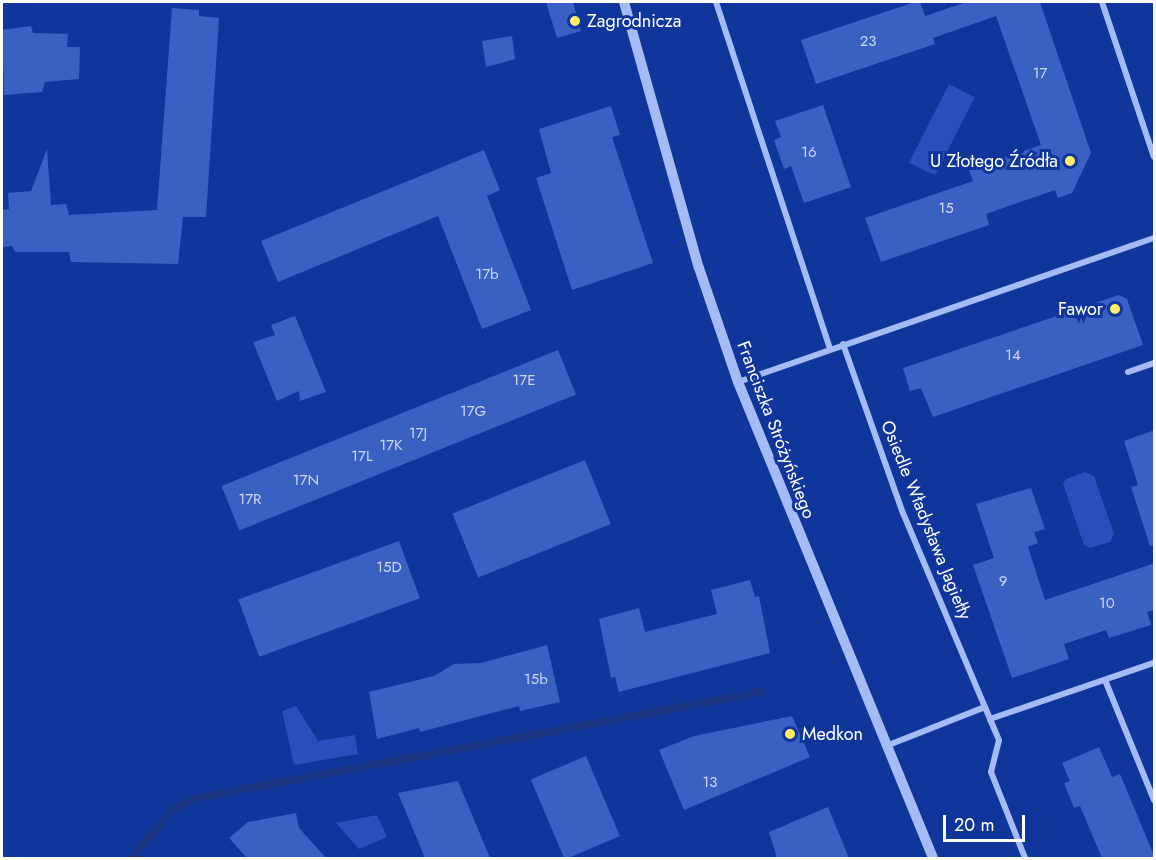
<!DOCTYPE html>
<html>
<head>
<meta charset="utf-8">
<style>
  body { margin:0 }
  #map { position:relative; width:1156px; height:860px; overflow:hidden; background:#11369b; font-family:Jost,sans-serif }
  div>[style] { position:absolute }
  .green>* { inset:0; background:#2750bb; transform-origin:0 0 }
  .stream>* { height:8px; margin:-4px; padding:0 4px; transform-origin:4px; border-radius:4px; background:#1b3684 }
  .building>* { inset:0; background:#3a60c2; transform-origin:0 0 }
  .minor>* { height:6px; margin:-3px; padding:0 3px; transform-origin:3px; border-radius:3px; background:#a4bbf4 }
  .tertiary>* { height:10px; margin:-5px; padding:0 5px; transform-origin:5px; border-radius:5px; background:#a4bbf4 }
  .dots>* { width:16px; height:16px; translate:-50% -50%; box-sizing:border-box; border:3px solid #11369b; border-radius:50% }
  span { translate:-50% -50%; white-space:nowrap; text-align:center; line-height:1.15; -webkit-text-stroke:6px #11369b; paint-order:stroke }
  .number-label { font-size:15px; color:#ced7f0 }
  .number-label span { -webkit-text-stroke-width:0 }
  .poi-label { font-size:18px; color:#fff }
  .left { translate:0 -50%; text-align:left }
  .right { translate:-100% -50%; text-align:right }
  .street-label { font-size:18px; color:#fff }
  .frame { position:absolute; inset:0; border:3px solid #fff; pointer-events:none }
  .scale { position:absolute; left:943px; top:815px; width:82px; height:27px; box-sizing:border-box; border:3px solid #fff; border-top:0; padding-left:8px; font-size:18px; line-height:21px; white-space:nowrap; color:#fff; -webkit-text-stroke:4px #11369b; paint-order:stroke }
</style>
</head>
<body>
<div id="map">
  <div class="green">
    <i style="left:949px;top:84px;width:29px;height:88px;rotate:27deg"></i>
    <i style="clip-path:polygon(1085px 472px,1094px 476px,1114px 534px,1110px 542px,1090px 548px,1084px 545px,1063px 484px,1066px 479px)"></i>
    <i style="clip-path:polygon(296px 706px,318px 741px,355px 735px,358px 754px,294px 765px,282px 711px)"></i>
    <i style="clip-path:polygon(377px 815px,387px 837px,359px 849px,336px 823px)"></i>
  </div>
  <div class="stream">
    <i style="left:132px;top:858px;width:62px;rotate:-50.2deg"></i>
    <i style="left:172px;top:810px;width:28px;rotate:-26deg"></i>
    <i style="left:197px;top:798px;width:574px;rotate:-10.64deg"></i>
  </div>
  <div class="building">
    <i style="clip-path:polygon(546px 2px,573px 2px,581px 31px,557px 38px)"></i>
    <i style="clip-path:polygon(915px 2px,920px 2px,925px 16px,967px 2px,1040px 2px,1091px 153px,1072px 193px,1058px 198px,1055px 190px,986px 214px,989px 225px,881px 262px,865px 218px,973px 181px,969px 170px,1041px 145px,996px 16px,933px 38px,935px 44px,816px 84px,801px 40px)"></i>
    <i style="clip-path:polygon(172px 8px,199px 10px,199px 16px,219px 18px,206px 217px,183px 217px,178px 264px,71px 262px,69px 252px,15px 252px,12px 246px,2px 247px,2px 210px,9px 209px,8px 193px,31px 191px,47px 149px,51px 205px,66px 204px,69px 215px,157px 210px)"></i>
    <i style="clip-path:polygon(31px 26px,33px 33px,68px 34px,67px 47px,80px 47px,79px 79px,45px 82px,42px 92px,4px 95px,2px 30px)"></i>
    <i style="clip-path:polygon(512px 36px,515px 59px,486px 67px,482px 41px)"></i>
    <i style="clip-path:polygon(823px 105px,851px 187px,804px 203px,791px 166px,784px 169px,774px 140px,781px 137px,775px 121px)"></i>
    <i style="clip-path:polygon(611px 106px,620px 135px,612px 137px,653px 263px,572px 290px,536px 178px,551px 173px,539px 129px)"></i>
    <i style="clip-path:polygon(484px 150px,500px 190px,487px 196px,531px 310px,482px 329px,438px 216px,278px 282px,261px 241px)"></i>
    <i style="clip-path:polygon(1119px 295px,1127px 299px,1143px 345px,933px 417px,921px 388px,910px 391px,903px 368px)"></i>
    <i style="clip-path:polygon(295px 316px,326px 392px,300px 401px,299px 391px,277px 401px,253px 342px,275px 335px,271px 325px)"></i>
    <i style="left:558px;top:350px;width:48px;height:363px;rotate:68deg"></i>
    <i style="clip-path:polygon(1155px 430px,1155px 546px,1150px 546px,1131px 487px,1138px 485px,1124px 441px)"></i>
    <i style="left:585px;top:460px;width:69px;height:143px;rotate:68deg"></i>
    <i style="clip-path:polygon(1031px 488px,1045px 529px,1034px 532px,1038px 543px,1028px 547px,1045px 600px,1155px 563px,1155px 610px,1147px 612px,1151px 625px,1109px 638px,1106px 630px,1064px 644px,1069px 659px,1012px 678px,973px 565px,994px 558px,976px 504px)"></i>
    <i style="left:399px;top:541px;width:61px;height:171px;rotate:70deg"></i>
    <i style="clip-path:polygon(750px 580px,755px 597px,759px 596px,770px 653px,619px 692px,615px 677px,611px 678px,599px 619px,639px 608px,645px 632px,717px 614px,711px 590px)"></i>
    <i style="clip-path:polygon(547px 645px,560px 702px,520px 711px,519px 706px,420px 732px,419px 728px,377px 739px,369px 692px,434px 676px,454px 664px,481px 663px)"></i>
    <i style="clip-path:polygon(792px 716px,810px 757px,684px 810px,659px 750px,694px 736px)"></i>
    <i style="clip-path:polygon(1099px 747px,1112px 777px,1120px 774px,1155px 858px,1102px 858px,1080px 806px,1074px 808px,1064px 783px,1070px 781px,1062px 763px)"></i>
    <i style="left:586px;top:756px;width:87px;height:60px;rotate:67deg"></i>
    <i style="clip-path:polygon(458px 781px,490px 858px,425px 858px,398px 793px)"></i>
    <i style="clip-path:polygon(828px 807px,849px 858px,777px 858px,769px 832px)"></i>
    <i style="clip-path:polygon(296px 813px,299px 828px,326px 858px,247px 858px,229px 838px,248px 822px)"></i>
  </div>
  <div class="minor">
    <i style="left:716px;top:2px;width:364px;rotate:71.8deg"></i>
    <i style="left:1102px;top:2px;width:163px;rotate:71.5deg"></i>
    <i style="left:843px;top:344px;width:179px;rotate:70.5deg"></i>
    <i style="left:903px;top:513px;width:211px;rotate:67.1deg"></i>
    <i style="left:1128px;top:372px;width:28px;rotate:-19deg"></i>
    <i style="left:738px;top:382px;width:440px;rotate:-19.1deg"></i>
    <i style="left:1105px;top:680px;width:130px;rotate:67.8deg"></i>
    <i style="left:990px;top:719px;width:23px;rotate:67deg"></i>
    <i style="left:999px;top:740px;width:33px;rotate:104deg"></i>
    <i style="left:991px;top:772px;width:92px;rotate:68.4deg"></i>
    <i style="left:886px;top:746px;width:106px;rotate:-21.5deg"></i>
    <i style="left:985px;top:707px;width:13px;rotate:67deg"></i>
    <i style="left:990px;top:719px;width:173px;rotate:-18.9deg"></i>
  </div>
  <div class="tertiary">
    <i style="left:624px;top:2px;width:276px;rotate:74.3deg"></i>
    <i style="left:699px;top:268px;width:120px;rotate:71.1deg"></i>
    <i style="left:738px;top:382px;width:514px;rotate:67.72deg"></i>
  </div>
  <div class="dots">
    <i style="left:575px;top:21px;background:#ffed68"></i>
    <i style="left:1070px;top:161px;background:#ffed68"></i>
    <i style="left:1115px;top:309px;background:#ffed68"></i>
    <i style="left:790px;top:734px;background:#ffed68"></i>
  </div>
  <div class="number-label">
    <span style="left:868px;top:42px">23</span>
    <span style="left:1040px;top:74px">17</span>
    <span style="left:809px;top:153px">16</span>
    <span style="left:946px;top:209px">15</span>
    <span style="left:487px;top:275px">17b</span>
    <span style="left:1013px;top:356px">14</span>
    <span style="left:524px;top:381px">17E</span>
    <span style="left:473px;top:412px">17G</span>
    <span style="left:418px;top:434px">17J</span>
    <span style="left:391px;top:446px">17K</span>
    <span style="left:362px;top:457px">17L</span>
    <span style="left:306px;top:481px">17N</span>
    <span style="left:250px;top:500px">17R</span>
    <span style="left:389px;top:568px">15D</span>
    <span style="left:1003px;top:582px">9</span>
    <span style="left:1107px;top:604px">10</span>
    <span style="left:536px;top:680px">15b</span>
    <span style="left:710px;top:783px">13</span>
  </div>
  <div class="poi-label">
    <span class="left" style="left:587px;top:21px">Zagrodnicza</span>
    <span class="right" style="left:1058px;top:161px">U Złotego Źródła</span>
    <span class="right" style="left:1103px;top:309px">Fawor</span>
    <span class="left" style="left:802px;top:734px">Medkon</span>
  </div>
  <div class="street-label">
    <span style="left:776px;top:430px;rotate:69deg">Franciszka Stróżyńskiego</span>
    <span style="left:926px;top:520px;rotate:68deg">Osiedle Władysława Jagiełły</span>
  </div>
  <div class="frame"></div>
  <div class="scale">20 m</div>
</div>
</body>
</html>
